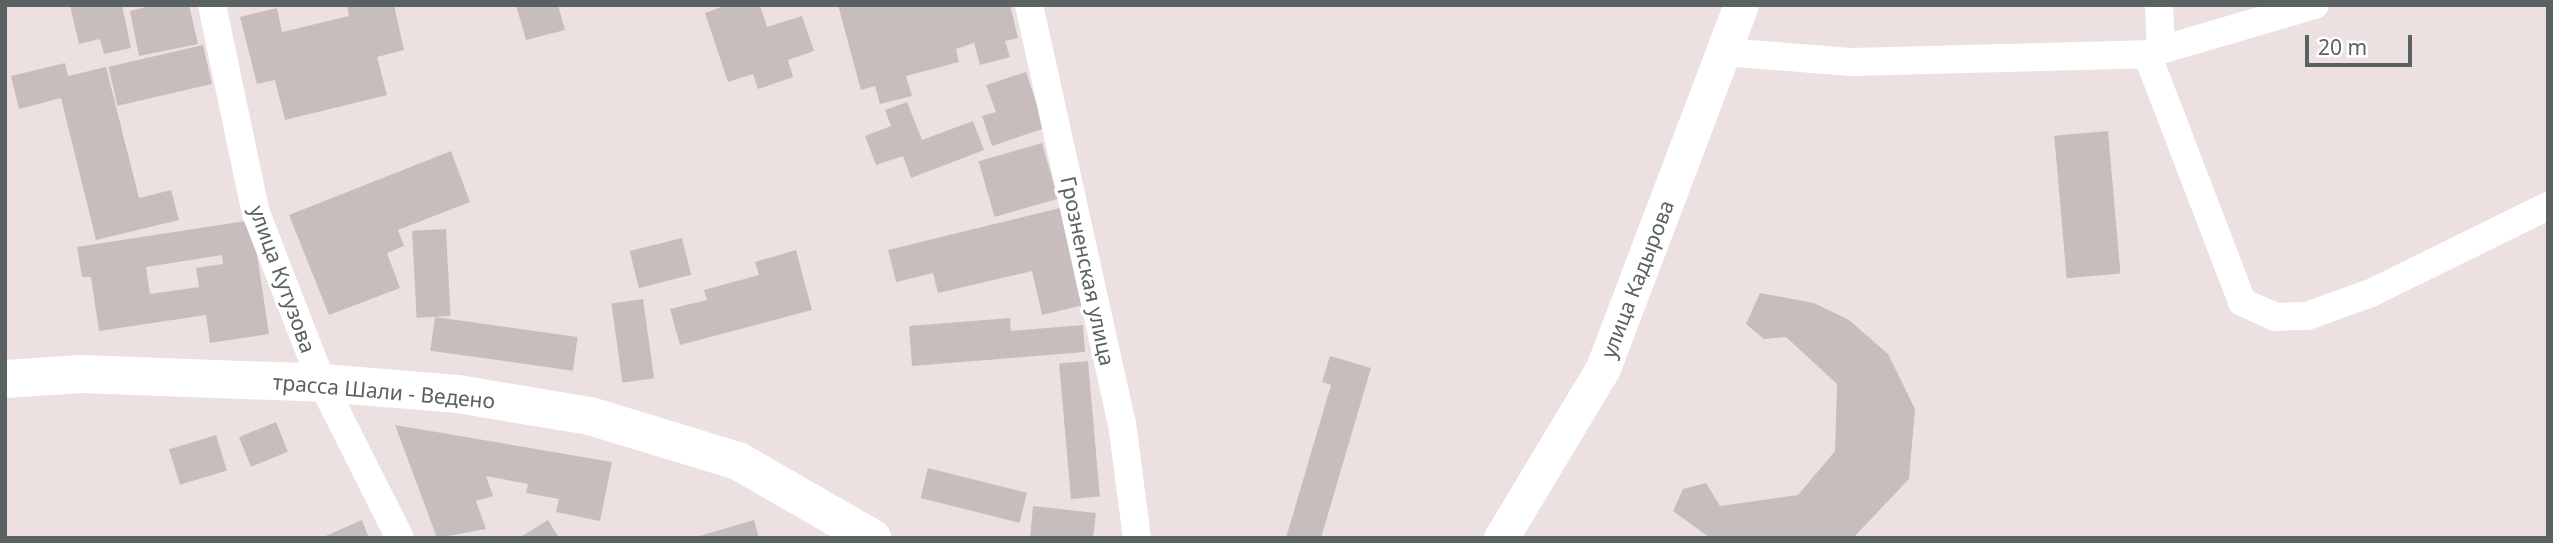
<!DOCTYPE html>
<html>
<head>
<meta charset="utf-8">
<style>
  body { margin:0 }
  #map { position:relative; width:2553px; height:543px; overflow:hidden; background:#ede0e0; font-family:"Noto Sans",sans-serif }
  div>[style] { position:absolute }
  .building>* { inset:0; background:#c8bdbd; transform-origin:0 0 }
  .minor>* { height:28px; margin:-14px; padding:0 14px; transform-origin:14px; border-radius:14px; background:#fff }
  .tertiary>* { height:35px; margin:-17.5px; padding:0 17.5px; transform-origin:17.5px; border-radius:17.5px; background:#fff }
  .secondary>* { height:38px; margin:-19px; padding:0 19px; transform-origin:19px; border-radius:19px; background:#fff }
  span { translate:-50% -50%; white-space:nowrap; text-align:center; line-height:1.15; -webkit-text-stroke:6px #fff; paint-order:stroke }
  .street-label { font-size:21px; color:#596261 }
  .frame { position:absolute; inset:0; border:7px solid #596261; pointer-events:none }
  .scale { position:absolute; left:2305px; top:35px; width:107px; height:32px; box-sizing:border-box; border:4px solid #596261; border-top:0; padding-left:9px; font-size:21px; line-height:24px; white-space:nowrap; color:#596261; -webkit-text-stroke:5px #fff; paint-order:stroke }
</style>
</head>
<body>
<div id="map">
  <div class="building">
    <i style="clip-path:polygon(70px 5px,122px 5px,131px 48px,104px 54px,100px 39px,79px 44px)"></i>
    <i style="clip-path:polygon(155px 5px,189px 5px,198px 44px,139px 56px,130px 11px)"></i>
    <i style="clip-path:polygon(347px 5px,394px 5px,404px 50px,377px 57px,387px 95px,285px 120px,275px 80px,257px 84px,240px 17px,277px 8px,282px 32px,349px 16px)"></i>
    <i style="clip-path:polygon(516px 5px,558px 5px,565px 30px,526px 40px)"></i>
    <i style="clip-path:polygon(727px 5px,760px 5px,767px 27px,802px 16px,814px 51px,788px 60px,793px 77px,758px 89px,753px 74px,728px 82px,705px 13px)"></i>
    <i style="clip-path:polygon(838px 5px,1010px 5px,1018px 38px,1005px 41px,1010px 57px,980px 65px,974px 43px,956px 49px,959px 62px,906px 76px,912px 96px,880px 104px,875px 86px,861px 90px)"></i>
    <i style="left:203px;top:45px;width:40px;height:97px;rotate:77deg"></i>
    <i style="clip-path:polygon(65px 63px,68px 76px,106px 67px,139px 198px,171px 190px,179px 220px,96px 240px,61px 98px,19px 109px,11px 76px)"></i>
    <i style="clip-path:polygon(1026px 72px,1045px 128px,992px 146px,982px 116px,996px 112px,986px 85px)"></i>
    <i style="clip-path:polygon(907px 102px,922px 140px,973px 121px,984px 150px,911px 178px,903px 156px,876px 165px,865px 136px,891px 126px,885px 110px)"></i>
    <i style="left:2108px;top:131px;width:143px;height:54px;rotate:85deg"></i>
    <i style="left:1042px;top:143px;width:58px;height:66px;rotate:74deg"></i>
    <i style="clip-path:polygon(451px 151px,470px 202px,398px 230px,404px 246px,387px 253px,400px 288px,329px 315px,289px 215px)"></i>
    <i style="clip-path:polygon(1060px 208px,1083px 305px,1042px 315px,1032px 271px,938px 293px,933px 273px,896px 282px,888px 250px)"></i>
    <i style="clip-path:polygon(evenodd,252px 220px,269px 334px,210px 343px,206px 315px,99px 331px,91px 277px,82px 277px,77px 247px,252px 220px,222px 255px,223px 264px,196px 268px,199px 287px,150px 294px,146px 267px,222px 255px)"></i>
    <i style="left:446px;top:229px;width:87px;height:34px;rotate:87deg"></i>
    <i style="left:682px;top:238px;width:38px;height:54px;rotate:76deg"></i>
    <i style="clip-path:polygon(796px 250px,812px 310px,680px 345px,670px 309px,707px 300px,704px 290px,759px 275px,755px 262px)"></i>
    <i style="clip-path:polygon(1760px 293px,1814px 303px,1849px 320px,1888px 354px,1915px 409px,1909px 479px,1853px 538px,1710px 538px,1673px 511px,1683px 489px,1706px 483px,1720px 506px,1798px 495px,1835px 451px,1837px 384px,1786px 337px,1764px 339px,1746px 324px)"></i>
    <i style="left:643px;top:299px;width:80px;height:32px;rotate:82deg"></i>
    <i style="left:435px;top:317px;width:144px;height:34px;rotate:8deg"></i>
    <i style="clip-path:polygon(1010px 318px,1011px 331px,1083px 325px,1085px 352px,912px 366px,909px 326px)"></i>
    <i style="clip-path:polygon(1330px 356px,1371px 368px,1321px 538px,1286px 538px,1331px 385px,1322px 382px)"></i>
    <i style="left:1088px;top:361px;width:136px;height:29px;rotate:85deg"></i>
    <i style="left:276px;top:422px;width:32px;height:40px;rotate:68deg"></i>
    <i style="clip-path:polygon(395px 425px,612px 462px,600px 521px,556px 512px,559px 499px,526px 493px,528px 484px,486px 476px,493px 496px,476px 501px,486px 529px,437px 538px)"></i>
    <i style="left:216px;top:435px;width:37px;height:49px;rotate:73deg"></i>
    <i style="left:928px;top:468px;width:102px;height:31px;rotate:14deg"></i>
    <i style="clip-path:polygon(1033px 506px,1096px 513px,1093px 538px,1030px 538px)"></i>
    <i style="clip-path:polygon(362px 520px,369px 538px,321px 538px)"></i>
    <i style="clip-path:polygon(548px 520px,559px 538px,519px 538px)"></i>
    <i style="clip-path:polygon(754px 520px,759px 538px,696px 538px,696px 537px)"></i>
  </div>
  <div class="minor">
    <i style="left:212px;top:5px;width:213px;rotate:78.1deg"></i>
    <i style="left:256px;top:213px;width:182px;rotate:68.8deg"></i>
    <i style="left:322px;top:383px;width:174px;rotate:63.3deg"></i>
    <i style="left:1029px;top:5px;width:428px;rotate:77.5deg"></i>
    <i style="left:1122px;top:423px;width:116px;rotate:82.6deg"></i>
    <i style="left:2159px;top:5px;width:45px;rotate:87.5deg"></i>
    <i style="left:1724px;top:52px;width:127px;rotate:4.5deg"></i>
    <i style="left:1851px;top:62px;width:296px;rotate:-1.5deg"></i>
    <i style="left:2147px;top:54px;width:175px;rotate:-16.3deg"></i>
    <i style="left:2147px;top:54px;width:266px;rotate:69deg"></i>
    <i style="left:2242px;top:302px;width:36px;rotate:24deg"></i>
    <i style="left:2275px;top:317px;width:32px;rotate:-2deg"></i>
    <i style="left:2307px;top:316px;width:68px;rotate:-19.8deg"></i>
    <i style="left:2371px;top:293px;width:197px;rotate:-26.2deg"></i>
  </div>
  <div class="tertiary">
    <i style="left:1501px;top:538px;width:198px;rotate:-59deg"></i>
    <i style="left:1603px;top:368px;width:388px;rotate:-69.2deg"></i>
  </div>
  <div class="secondary">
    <i style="left:5px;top:379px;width:76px;rotate:-3.8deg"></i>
    <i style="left:81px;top:374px;width:241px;rotate:2.1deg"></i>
    <i style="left:322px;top:383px;width:136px;rotate:4.6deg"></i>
    <i style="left:458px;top:394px;width:134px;rotate:9.5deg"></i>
    <i style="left:590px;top:416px;width:155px;rotate:16.9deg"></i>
    <i style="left:738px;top:461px;width:155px;rotate:29.9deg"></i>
  </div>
  <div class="street-label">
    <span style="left:1088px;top:271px;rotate:78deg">Грозненская улица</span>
    <span style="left:283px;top:279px;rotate:70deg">улица Кутузова</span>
    <span style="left:1637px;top:279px;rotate:-69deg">улица Кадырова</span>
    <span style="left:384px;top:391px;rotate:5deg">трасса Шали - Ведено</span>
  </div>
  <div class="frame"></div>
  <div class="scale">20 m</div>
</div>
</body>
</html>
